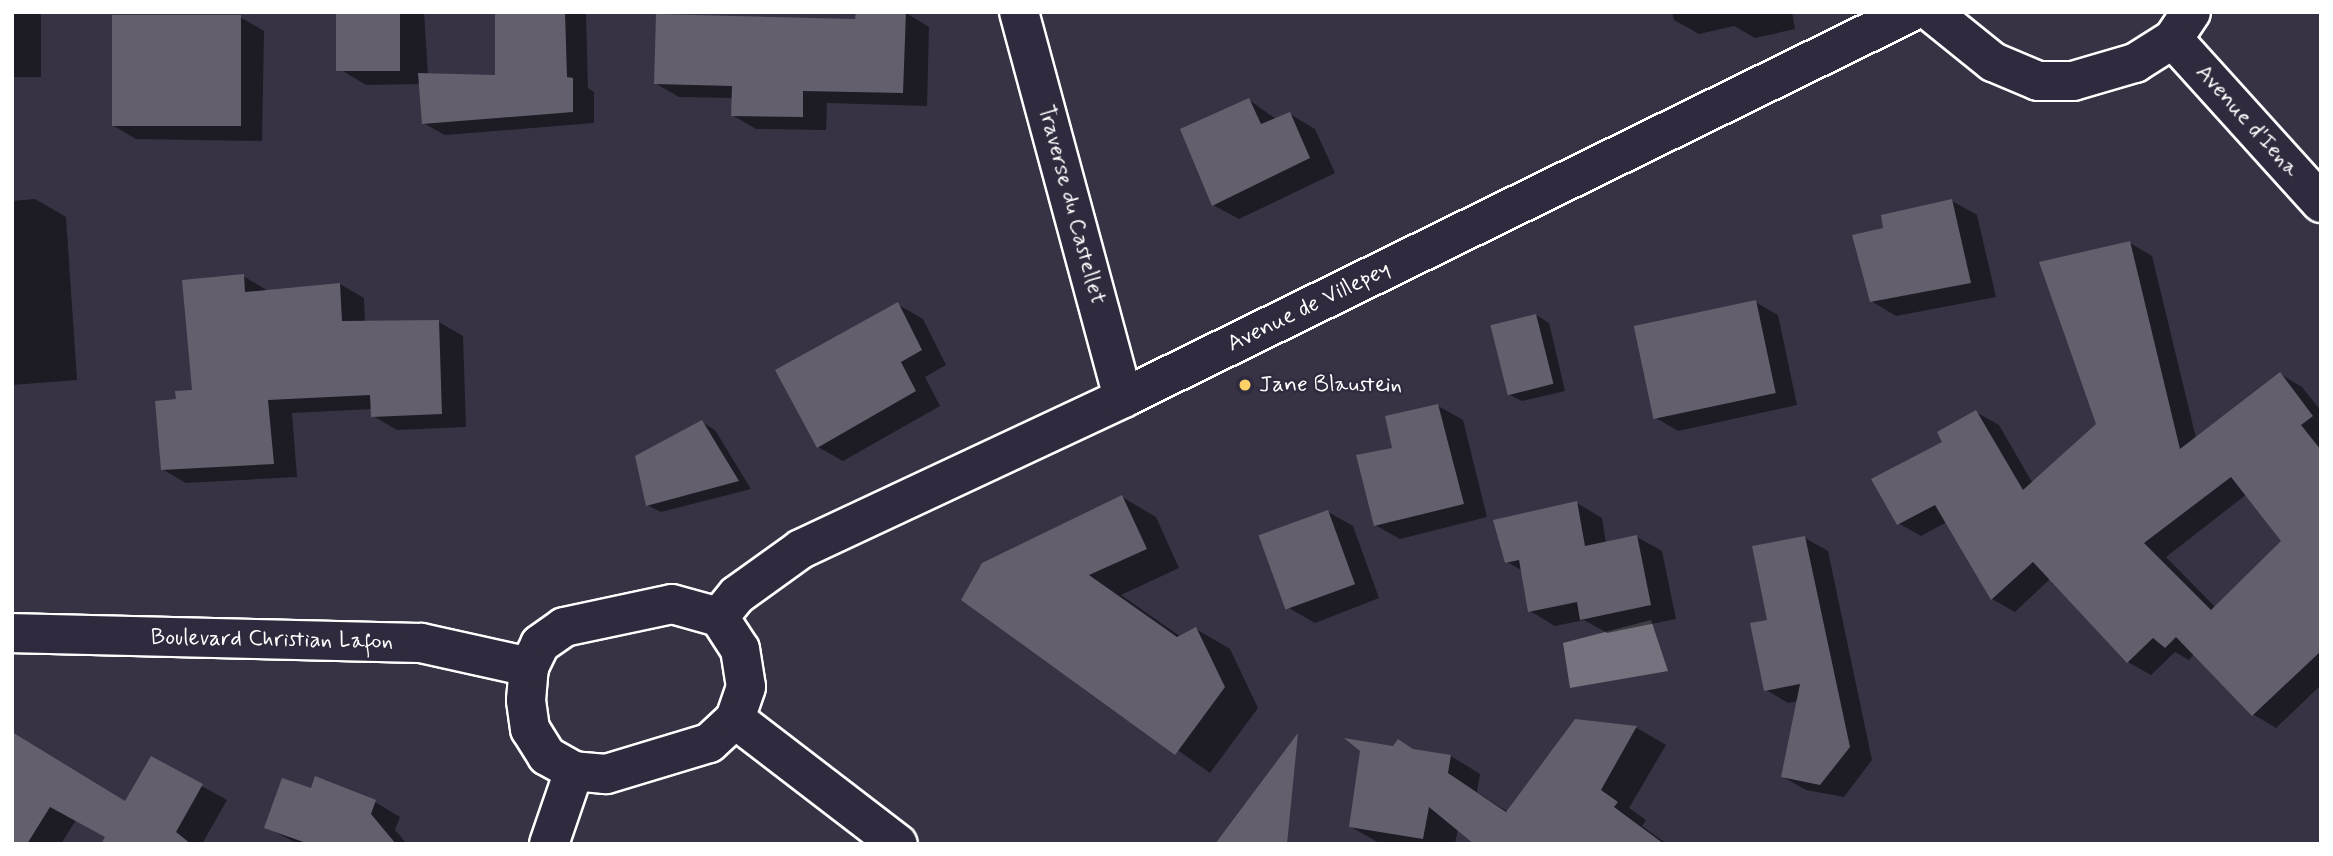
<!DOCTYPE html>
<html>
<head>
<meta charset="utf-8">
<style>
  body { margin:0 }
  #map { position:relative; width:2333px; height:856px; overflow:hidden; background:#373345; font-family:Mynerve,sans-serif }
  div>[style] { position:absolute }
  .water>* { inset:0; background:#76737f }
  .shadow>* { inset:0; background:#0007; transform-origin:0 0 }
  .building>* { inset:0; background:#635f6d; transform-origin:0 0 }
  .roads { filter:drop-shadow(2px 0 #fff) drop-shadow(-2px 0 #fff) drop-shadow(0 2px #fff) drop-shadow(0 -2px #fff) }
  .minor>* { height:38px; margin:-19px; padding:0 19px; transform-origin:19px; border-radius:19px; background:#2f2a3d }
  .tertiary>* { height:38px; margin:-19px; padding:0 19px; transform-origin:19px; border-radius:19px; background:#2f2a3d }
  .dots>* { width:19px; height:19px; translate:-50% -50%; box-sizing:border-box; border:4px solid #2f2a3d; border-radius:50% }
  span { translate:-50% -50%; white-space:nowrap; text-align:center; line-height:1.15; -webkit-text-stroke:5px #2f2a3d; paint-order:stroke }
  .street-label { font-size:23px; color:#fff }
  .poi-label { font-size:23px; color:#fff }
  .left { translate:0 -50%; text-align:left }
  .frame { position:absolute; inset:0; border:14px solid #fff; pointer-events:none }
</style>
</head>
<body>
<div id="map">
  <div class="water">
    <i style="clip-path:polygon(1651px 620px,1668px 671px,1570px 688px,1563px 643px)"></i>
  </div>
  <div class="shadow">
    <i style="left:12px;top:12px;width:29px;height:65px"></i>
    <i style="clip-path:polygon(338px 12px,424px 12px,428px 75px,497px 77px,497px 12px,586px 12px,588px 88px,594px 92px,594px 123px,445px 135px,423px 123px,421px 84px,366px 85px,341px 70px)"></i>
    <i style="clip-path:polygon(1672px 12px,1792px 12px,1795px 29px,1755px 38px,1734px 26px,1699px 34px,1674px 20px)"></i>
    <i style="clip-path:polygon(906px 13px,929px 27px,927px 106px,827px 103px,826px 130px,756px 129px,732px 115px,733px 98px,679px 97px,655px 83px,857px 21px)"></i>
    <i style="clip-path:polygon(240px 17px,264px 31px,262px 141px,136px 139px,112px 125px)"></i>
    <i style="clip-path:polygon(1249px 100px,1276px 119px,1290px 114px,1315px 129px,1335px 173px,1239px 219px,1213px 205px)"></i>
    <i style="clip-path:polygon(35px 199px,66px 217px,77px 380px,12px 385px,12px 201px)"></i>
    <i style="clip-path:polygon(1952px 201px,1977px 215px,1996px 297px,1896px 316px,1871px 301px,1886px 229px)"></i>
    <i style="clip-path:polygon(2130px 243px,2152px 256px,2196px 438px,2280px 374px,2302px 387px,2321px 411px,2321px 531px,2247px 494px,2166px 557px,2216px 608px,2321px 572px,2321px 685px,2276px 728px,2254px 715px,2194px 654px,2189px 660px,2175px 652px,2151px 675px,2128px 662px,2051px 578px,2015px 612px,1992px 599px,1947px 522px,1921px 536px,1898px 523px,1944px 442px,1976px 412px,1999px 425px,2033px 484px,2098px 425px)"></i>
    <i style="clip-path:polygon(243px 276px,268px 291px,340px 284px,364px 298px,365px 322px,439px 322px,463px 336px,466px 427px,397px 430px,373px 416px,372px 409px,292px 413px,297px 477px,186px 483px,162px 469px,178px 401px,194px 391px)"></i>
    <i style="clip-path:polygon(1755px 302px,1778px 315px,1797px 405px,1678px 431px,1656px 418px)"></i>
    <i style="clip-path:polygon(897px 304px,923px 319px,946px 365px,925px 377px,940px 406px,843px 461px,818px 447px)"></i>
    <i style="clip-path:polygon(1536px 315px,1549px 323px,1565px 391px,1522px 401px,1508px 394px)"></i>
    <i style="clip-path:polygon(1438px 406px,1463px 420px,1487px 517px,1400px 539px,1375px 525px,1394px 449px)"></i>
    <i style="clip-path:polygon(702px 422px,715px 430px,751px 489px,661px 512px,647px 505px)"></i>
    <i style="clip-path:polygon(1122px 497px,1156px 517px,1179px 568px,1121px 595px,1181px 637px,1196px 629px,1230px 649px,1258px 708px,1210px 773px,963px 599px)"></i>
    <i style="clip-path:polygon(1577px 503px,1602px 518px,1606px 543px,1637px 537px,1662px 551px,1676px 619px,1607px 633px,1584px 620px,1555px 626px,1530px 611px,1523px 571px,1507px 562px)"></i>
    <i style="clip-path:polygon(1328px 512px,1353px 526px,1379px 598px,1315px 623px,1289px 608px)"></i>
    <i style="clip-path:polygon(1805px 538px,1828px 551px,1872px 760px,1844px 797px,1806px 790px,1783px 777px,1798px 701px,1788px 703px,1765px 689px,1769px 622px)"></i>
    <i style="clip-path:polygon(1575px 721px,1637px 728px,1666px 745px,1629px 808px,1646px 820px,1642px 826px,1667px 844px,1477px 844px,1458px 828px,1455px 844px,1381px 844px,1351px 827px,1416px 751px,1451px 756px,1480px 774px,1477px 792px,1508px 812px)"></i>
    <i style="clip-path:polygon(12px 749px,126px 803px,152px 759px,227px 800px,202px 844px,120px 844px,76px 820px,61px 844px,12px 844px)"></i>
    <i style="clip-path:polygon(312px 790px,375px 802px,400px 817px,395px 830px,407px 844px,298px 844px,266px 827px)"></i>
  </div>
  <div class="building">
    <i style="left:336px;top:12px;width:64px;height:59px"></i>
    <i style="clip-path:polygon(495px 12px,565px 12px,567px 77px,573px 78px,573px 112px,422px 124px,418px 73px,495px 75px)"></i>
    <i style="clip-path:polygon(856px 12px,906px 12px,903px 93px,803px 91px,803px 117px,731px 116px,732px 86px,654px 84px,656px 14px,855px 19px)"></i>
    <i style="left:112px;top:15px;width:129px;height:111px"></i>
    <i style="clip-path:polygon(1249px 98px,1261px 124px,1290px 112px,1310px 158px,1212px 206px,1180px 129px)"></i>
    <i style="clip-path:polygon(1952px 199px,1971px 283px,1870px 302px,1852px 235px,1883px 228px,1881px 215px)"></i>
    <i style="clip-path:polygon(evenodd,2130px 241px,2180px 449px,2280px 372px,2313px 416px,2301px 425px,2321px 450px,2321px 651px,2252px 716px,2176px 637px,2165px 648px,2153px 638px,2127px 663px,2033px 562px,1991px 600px,1935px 505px,1897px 525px,1871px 479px,1942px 442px,1937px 432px,1976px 410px,2023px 490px,2096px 424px,2039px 262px,2130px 241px,2231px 477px,2281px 541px,2211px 610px,2144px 543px,2231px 477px)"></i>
    <i style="clip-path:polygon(244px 274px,245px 292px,340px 283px,342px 321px,439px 320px,442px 414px,371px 417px,370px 395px,268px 400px,274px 464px,161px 470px,155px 401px,176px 399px,175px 391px,192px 390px,182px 280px)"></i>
    <i style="left:1756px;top:300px;width:95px;height:125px;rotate:78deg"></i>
    <i style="clip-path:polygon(898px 302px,922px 350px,901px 362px,916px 391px,817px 448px,775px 370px)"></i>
    <i style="left:1536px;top:314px;width:72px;height:47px;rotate:76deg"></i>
    <i style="clip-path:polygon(1438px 404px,1464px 504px,1374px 526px,1356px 455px,1392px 448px,1385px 416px)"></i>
    <i style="clip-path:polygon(702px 420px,739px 481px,646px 506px,635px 456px)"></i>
    <i style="clip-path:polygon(1122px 495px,1147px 549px,1089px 575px,1177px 637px,1196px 627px,1225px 687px,1175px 755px,961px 600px,982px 563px)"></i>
    <i style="clip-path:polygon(1577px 501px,1585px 546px,1637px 535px,1651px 605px,1580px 620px,1577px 602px,1528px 612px,1519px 560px,1505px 563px,1493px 520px)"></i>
    <i style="left:1328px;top:510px;width:79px;height:74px;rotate:70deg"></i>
    <i style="clip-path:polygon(1805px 536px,1850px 747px,1820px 785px,1781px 777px,1800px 684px,1764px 691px,1750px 623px,1767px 620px,1752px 546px)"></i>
    <i style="clip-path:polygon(1575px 719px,1637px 726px,1601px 790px,1618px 802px,1614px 807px,1664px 844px,1474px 844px,1429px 807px,1423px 839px,1349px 827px,1360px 751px,1344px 738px,1393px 746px,1398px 739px,1413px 749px,1451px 755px,1448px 773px,1506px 812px)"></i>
    <i style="clip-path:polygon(12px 732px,125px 801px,151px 756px,203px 784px,176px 832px,191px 844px,101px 844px,105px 837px,50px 807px,27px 844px,12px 844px)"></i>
    <i style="clip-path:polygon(1298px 733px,1287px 844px,1215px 844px)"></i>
    <i style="clip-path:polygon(315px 776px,376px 800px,371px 814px,396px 844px,309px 844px,264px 828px,282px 778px,311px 788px)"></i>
  </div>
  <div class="roads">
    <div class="minor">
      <i style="left:1019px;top:12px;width:400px;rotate:74.9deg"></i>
      <i style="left:1931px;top:12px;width:80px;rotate:38.9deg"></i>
      <i style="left:1993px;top:62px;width:49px;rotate:22.9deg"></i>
      <i style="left:2038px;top:81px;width:35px"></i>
      <i style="left:2073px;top:81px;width:65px;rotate:-16.2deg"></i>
      <i style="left:2135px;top:63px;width:45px;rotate:-32.3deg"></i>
      <i style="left:2173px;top:39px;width:32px;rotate:-56deg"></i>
      <i style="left:2173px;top:39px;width:221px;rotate:47.9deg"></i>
      <i style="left:719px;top:617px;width:28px;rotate:-51deg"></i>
      <i style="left:737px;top:595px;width:79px;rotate:-35.7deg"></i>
      <i style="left:801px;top:549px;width:356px;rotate:-25.1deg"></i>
      <i style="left:1123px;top:398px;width:877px;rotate:-26.1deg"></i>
    </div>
    <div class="tertiary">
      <i style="left:672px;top:604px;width:49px;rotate:15.5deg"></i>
      <i style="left:719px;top:617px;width:38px;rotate:57deg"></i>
      <i style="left:740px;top:649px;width:38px;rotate:81deg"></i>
      <i style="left:746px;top:687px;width:34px;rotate:109deg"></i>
      <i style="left:735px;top:719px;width:35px;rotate:137deg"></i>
      <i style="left:709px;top:743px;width:108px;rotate:163.2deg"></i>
      <i style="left:606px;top:774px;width:32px;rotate:-175deg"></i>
      <i style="left:574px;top:771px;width:31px;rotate:-151deg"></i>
      <i style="left:547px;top:756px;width:32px;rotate:-122deg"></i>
      <i style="left:530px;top:729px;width:29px;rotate:-98deg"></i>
      <i style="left:526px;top:700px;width:33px;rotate:-85deg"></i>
      <i style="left:529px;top:667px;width:25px;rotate:-64deg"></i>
      <i style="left:540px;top:644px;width:29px;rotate:-35deg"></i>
      <i style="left:564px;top:627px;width:110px;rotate:-12deg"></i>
      <i style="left:12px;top:633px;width:409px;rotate:1.4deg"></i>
      <i style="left:421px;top:643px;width:111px;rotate:12.5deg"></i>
      <i style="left:735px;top:719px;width:205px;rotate:37.5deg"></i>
      <i style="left:549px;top:844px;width:77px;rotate:-71.1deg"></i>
    </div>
  </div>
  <div class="dots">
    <i style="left:1245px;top:385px;background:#ffd166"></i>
  </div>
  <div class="street-label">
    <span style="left:2247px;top:121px;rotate:48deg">Avenue d'Iena</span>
    <span style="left:1071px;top:205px;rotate:75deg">Traverse du Castellet</span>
    <span style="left:1309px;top:307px;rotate:-26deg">Avenue de Villepey</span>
    <span style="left:272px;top:640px;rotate:1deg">Boulevard Christian Lafon</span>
  </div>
  <div class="poi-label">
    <span class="left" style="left:1259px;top:385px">Jane Blaustein</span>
  </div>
  <div class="frame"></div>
</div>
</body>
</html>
